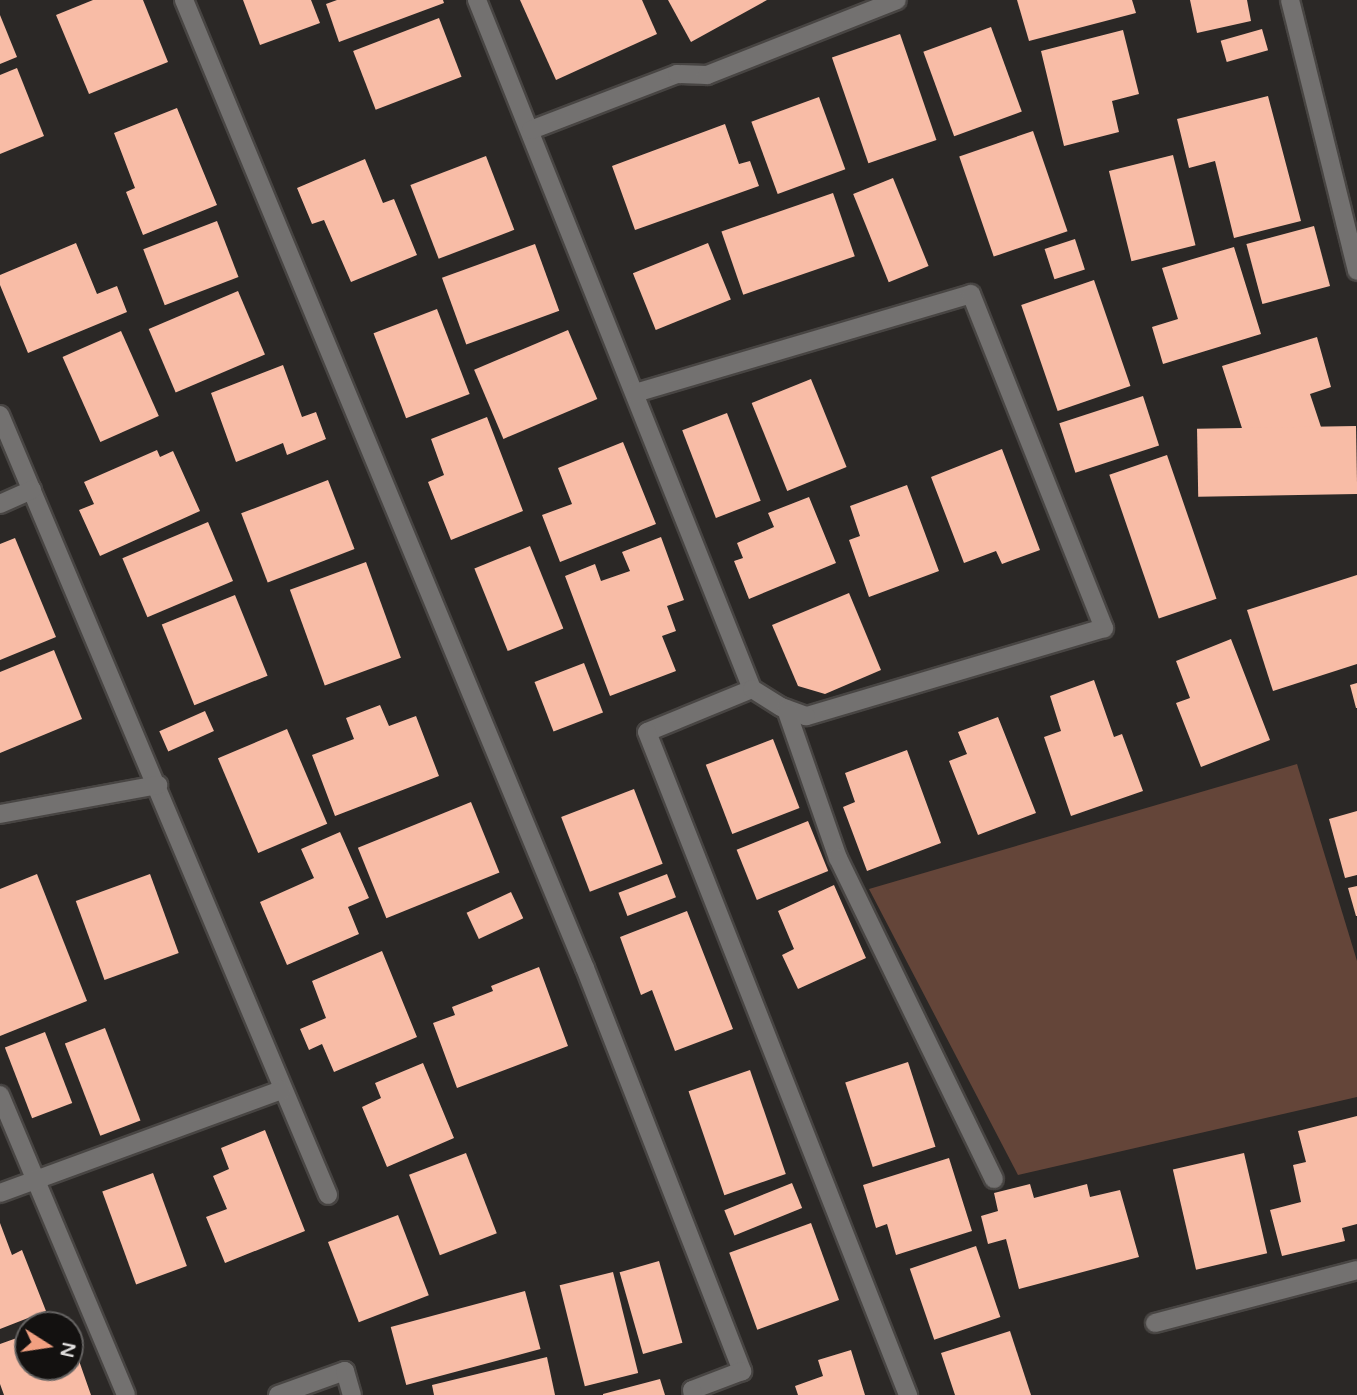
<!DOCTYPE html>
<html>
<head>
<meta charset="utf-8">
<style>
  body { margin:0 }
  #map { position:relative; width:1357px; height:1395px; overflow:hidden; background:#2b2826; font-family:"Varela Round",sans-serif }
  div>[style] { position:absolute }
  .green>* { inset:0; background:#644539 }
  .building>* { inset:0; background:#f8bca6; transform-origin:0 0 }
  .roads { filter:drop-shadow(2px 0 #484543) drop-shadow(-2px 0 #484543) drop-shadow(0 2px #484543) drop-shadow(0 -2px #484543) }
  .minor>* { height:18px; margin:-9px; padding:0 9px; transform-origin:9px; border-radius:9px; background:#737170 }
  span { translate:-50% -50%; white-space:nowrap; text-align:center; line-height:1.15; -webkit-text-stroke:7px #131110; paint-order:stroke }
  .north { position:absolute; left:14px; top:1311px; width:70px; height:70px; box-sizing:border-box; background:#131110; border:2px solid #646261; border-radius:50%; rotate:102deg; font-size:19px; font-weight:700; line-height:28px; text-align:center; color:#dedcdb }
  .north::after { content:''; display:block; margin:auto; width:24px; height:32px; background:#f2a081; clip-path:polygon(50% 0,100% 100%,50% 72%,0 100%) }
</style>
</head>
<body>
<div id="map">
  <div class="green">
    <i style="clip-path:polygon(1297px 764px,1357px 961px,1357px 1097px,1018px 1175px,869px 889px)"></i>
  </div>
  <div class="building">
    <i style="clip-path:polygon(93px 0,143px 0,168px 62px,89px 94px,56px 15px)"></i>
    <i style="clip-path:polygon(243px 0,311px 0,320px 23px,260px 45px)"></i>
    <i style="clip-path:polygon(337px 0,443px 0,444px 3px,339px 42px,326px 4px)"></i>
    <i style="clip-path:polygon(520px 0,642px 0,657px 34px,556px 80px)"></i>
    <i style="clip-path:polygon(668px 0,767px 0,691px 42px)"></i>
    <i style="clip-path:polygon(1017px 0,1132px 0,1136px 13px,1029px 41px)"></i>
    <i style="clip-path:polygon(1190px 0,1247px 0,1251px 21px,1197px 33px)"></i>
    <i style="clip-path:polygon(0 15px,17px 57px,0 64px)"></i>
    <i style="left:439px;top:18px;width:63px;height:92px;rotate:69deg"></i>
    <i style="left:991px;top:27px;width:90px;height:72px;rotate:70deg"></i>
    <i style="left:1262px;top:29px;width:22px;height:43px;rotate:74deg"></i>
    <i style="clip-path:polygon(1123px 30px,1139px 94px,1112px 101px,1119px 132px,1064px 146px,1041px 51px)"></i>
    <i style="left:900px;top:34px;width:112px;height:72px;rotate:71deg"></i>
    <i style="clip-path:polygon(17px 68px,44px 136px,0 154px,0 75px)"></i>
    <i style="clip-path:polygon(1268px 96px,1301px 221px,1234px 238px,1215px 161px,1189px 168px,1177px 119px)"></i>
    <i style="left:819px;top:97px;width:77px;height:72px;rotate:70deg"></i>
    <i style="clip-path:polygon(177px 108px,217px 205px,143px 235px,126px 192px,135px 188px,114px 133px)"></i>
    <i style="clip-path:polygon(725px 124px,739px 164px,750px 161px,759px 186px,635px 230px,612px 166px)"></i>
    <i style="left:1033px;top:131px;width:106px;height:78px;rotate:71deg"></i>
    <i style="left:1173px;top:155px;width:93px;height:66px;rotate:76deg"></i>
    <i style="left:486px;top:156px;width:79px;height:81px;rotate:69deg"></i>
    <i style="clip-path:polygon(365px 159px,383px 203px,394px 199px,417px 255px,351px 282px,324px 220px,312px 224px,297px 188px)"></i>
    <i style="left:893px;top:178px;width:95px;height:43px;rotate:68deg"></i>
    <i style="left:833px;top:193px;width:67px;height:118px;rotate:71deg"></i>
    <i style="left:217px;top:221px;width:60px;height:79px;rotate:69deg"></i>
    <i style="left:1314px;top:226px;width:62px;height:70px;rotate:75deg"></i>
    <i style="left:1075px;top:239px;width:32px;height:32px;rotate:72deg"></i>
    <i style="clip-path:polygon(76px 243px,97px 294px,117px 286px,127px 312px,28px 353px,0 285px,0 275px)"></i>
    <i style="left:708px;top:243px;width:61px;height:81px;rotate:68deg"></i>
    <i style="left:535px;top:244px;width:71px;height:99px;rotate:70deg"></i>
    <i style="clip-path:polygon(1234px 247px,1261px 334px,1163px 364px,1152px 327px,1178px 319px,1162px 268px)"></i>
    <i style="left:1094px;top:280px;width:112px;height:77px;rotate:71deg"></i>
    <i style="left:238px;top:291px;width:69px;height:97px;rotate:67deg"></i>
    <i style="left:437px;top:309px;width:91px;height:68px;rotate:69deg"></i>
    <i style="left:568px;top:330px;width:75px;height:102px;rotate:67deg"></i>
    <i style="left:121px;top:331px;width:93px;height:64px;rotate:66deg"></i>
    <i style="clip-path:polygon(1317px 337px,1331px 387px,1310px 394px,1321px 427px,1249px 450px,1222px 366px)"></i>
    <i style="clip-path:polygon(283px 365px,302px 417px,316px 412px,326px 439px,287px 455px,283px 443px,236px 462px,211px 393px)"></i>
    <i style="left:811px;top:379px;width:95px;height:64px;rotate:68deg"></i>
    <i style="left:1143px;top:396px;width:52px;height:88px;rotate:72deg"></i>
    <i style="left:727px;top:413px;width:94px;height:48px;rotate:69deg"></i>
    <i style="clip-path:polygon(487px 417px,523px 511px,451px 540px,428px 482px,444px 475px,431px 439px)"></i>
    <i style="left:1356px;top:426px;width:68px;height:159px;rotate:89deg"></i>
    <i style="clip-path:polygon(623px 442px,656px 524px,560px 562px,542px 515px,572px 504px,558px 468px)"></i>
    <i style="clip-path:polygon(1002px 449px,1040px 550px,1002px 564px,996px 551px,964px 563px,931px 477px)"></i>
    <i style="clip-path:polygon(157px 450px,160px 457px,173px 451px,200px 511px,100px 556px,79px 510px,94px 504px,84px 482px)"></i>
    <i style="left:1167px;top:455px;width:152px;height:61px;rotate:71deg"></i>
    <i style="left:328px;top:480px;width:74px;height:93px;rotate:69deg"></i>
    <i style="clip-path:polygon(907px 485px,939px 571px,869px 597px,849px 540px,860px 536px,850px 506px)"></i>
    <i style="clip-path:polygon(809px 497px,836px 563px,749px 599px,734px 561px,743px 558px,737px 543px,774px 527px,768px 513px)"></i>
    <i style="left:208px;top:522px;width:64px;height:93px;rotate:67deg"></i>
    <i style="clip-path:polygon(661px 537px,684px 600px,667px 606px,676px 631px,662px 636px,676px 671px,610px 696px,565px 576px,595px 564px,601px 581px,630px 571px,622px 552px)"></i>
    <i style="clip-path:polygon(15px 538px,56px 637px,0 660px,0 544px)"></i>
    <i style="left:530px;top:546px;width:89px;height:60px;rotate:68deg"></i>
    <i style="left:366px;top:562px;width:102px;height:81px;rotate:70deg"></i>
    <i style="clip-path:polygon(1357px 575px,1357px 664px,1273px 691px,1247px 610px)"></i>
    <i style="clip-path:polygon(849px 593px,881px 670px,825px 694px,798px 686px,772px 625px)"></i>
    <i style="left:235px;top:595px;width:87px;height:79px;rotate:68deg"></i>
    <i style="clip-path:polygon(1231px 639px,1270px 740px,1201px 767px,1176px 703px,1190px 698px,1176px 661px)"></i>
    <i style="clip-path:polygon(54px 650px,82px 719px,0 753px,0 672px)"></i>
    <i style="left:584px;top:663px;width:53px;height:53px;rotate:69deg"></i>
    <i style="clip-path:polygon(1094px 680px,1114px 737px,1122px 734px,1143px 791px,1071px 816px,1044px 737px,1061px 731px,1050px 696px)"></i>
    <i style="clip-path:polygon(1357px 683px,1357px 708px,1356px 708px,1350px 685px)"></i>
    <i style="clip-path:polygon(380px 705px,389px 726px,416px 716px,439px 776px,335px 816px,312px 755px,354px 739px,346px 718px)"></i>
    <i style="left:205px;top:711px;width:22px;height:50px;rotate:66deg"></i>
    <i style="clip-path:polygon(998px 717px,1036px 813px,978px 835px,949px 761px,967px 754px,958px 732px)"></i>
    <i style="left:287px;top:729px;width:103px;height:75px;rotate:67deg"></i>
    <i style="left:773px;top:739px;width:74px;height:72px;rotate:69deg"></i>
    <i style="clip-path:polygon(907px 750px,941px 843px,867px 871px,843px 807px,855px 802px,845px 773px)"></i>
    <i style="left:634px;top:789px;width:80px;height:78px;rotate:69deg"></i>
    <i style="left:471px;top:802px;width:76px;height:122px;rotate:68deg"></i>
    <i style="clip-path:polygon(1357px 811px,1357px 875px,1345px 878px,1329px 819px)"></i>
    <i style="left:808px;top:821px;width:54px;height:77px;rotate:68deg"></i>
    <i style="clip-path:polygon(340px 832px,369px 898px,348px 907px,359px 934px,287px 965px,260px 902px,314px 878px,301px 849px)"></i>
    <i style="clip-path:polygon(37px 874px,87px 1001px,0 1036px,0 889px)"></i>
    <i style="left:150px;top:874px;width:84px;height:79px;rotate:70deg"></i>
    <i style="left:667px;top:874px;width:25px;height:52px;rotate:69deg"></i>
    <i style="clip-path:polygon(834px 885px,866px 958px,798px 989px,782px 955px,794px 949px,778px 911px)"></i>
    <i style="clip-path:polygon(1357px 886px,1357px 916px,1356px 916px,1348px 888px)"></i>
    <i style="left:511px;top:892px;width:29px;height:49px;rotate:65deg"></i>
    <i style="clip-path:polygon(687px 911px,733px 1029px,675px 1051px,652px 990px,641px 995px,620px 937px)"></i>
    <i style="clip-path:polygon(382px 951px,417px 1037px,334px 1072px,322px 1044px,309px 1050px,300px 1029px,326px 1018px,312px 981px)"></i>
    <i style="clip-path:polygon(539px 967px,568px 1046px,457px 1088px,433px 1023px,455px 1015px,452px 1007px,493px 991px,491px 986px)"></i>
    <i style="left:105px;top:1028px;width:99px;height:43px;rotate:69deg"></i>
    <i style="left:45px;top:1032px;width:76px;height:43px;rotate:69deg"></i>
    <i style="left:908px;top:1062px;width:89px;height:66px;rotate:72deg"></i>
    <i style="clip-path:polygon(423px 1063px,454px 1138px,387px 1167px,362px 1107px,381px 1098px,375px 1083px)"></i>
    <i style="left:750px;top:1070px;width:110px;height:65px;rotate:71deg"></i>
    <i style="clip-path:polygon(1357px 1116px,1357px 1224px,1342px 1228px,1345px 1241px,1282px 1256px,1270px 1210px,1301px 1202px,1293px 1165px,1306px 1162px,1298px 1131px)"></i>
    <i style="clip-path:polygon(265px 1130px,305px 1231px,225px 1263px,206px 1217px,227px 1209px,213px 1176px,229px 1169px,221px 1148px)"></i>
    <i style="left:466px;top:1153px;width:86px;height:61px;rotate:69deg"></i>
    <i style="left:1244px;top:1153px;width:103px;height:73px;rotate:77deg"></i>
    <i style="clip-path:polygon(949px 1158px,972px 1231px,896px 1255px,887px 1224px,876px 1228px,863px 1185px)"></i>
    <i style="left:153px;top:1173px;width:99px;height:54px;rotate:70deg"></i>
    <i style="left:792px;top:1183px;width:27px;height:73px;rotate:68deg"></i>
    <i style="clip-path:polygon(1030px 1184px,1034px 1198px,1087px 1184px,1090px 1197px,1120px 1190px,1139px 1257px,1019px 1289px,1006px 1239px,988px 1244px,981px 1216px,998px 1211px,994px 1193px)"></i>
    <i style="left:398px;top:1215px;width:86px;height:75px;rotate:69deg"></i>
    <i style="clip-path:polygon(0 1223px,12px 1255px,22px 1250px,46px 1311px,0 1329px)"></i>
    <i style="left:811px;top:1223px;width:82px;height:87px;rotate:70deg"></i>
    <i style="left:976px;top:1246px;width:75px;height:70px;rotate:71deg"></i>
    <i style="left:659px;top:1261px;width:85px;height:41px;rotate:74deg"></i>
    <i style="left:613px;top:1272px;width:104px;height:55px;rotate:76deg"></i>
    <i style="left:525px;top:1291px;width:60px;height:139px;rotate:75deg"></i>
    <i style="clip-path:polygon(1010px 1331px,1031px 1395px,955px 1395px,941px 1353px)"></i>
    <i style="clip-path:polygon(28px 1334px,28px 1367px,70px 1367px,70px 1335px,91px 1395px,4px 1395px,0 1384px,0 1344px)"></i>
    <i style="clip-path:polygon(851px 1350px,865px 1395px,798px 1395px,795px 1386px,823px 1376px,818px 1360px)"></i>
    <i style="clip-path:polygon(547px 1357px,555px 1395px,434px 1395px,432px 1385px)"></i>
    <i style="clip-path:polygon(660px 1379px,665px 1395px,603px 1395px,603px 1394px)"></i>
  </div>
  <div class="roads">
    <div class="minor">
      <i style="left:184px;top:0;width:1048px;rotate:67.5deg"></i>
      <i style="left:585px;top:968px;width:433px;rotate:68.7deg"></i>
      <i style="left:742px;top:1371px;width:53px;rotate:159.2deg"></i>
      <i style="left:692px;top:1390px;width:5px;rotate:79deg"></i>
      <i style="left:477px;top:0;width:742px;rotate:68.24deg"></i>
      <i style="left:752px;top:689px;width:113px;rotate:157.7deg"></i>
      <i style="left:647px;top:732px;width:713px;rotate:68.51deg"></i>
      <i style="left:1290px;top:0;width:279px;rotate:76.1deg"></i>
      <i style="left:531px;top:130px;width:156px;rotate:-21deg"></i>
      <i style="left:677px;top:74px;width:30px;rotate:2deg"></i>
      <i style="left:707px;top:75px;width:204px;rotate:-21.5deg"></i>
      <i style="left:635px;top:393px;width:350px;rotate:-16.4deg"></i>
      <i style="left:971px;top:294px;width:360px;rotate:68.3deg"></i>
      <i style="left:1104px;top:628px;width:311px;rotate:163.5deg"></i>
      <i style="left:806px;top:716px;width:27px;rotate:-160deg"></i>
      <i style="left:781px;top:707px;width:34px;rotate:-148deg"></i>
      <i style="left:0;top:415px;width:846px;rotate:67.19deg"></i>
      <i style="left:0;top:504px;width:35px;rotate:-24deg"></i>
      <i style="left:786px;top:709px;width:158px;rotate:70.8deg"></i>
      <i style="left:838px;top:858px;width:357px;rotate:64.1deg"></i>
      <i style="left:0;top:814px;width:161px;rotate:-10.4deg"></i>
      <i style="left:0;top:1095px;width:325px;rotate:67.2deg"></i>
      <i style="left:0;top:1193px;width:300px;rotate:-20.1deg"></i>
      <i style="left:1155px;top:1323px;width:209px;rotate:-14.7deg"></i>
      <i style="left:278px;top:1395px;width:71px;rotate:-19.7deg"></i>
      <i style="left:345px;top:1371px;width:25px;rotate:74deg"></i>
    </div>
  </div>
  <div class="north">N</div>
</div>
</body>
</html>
